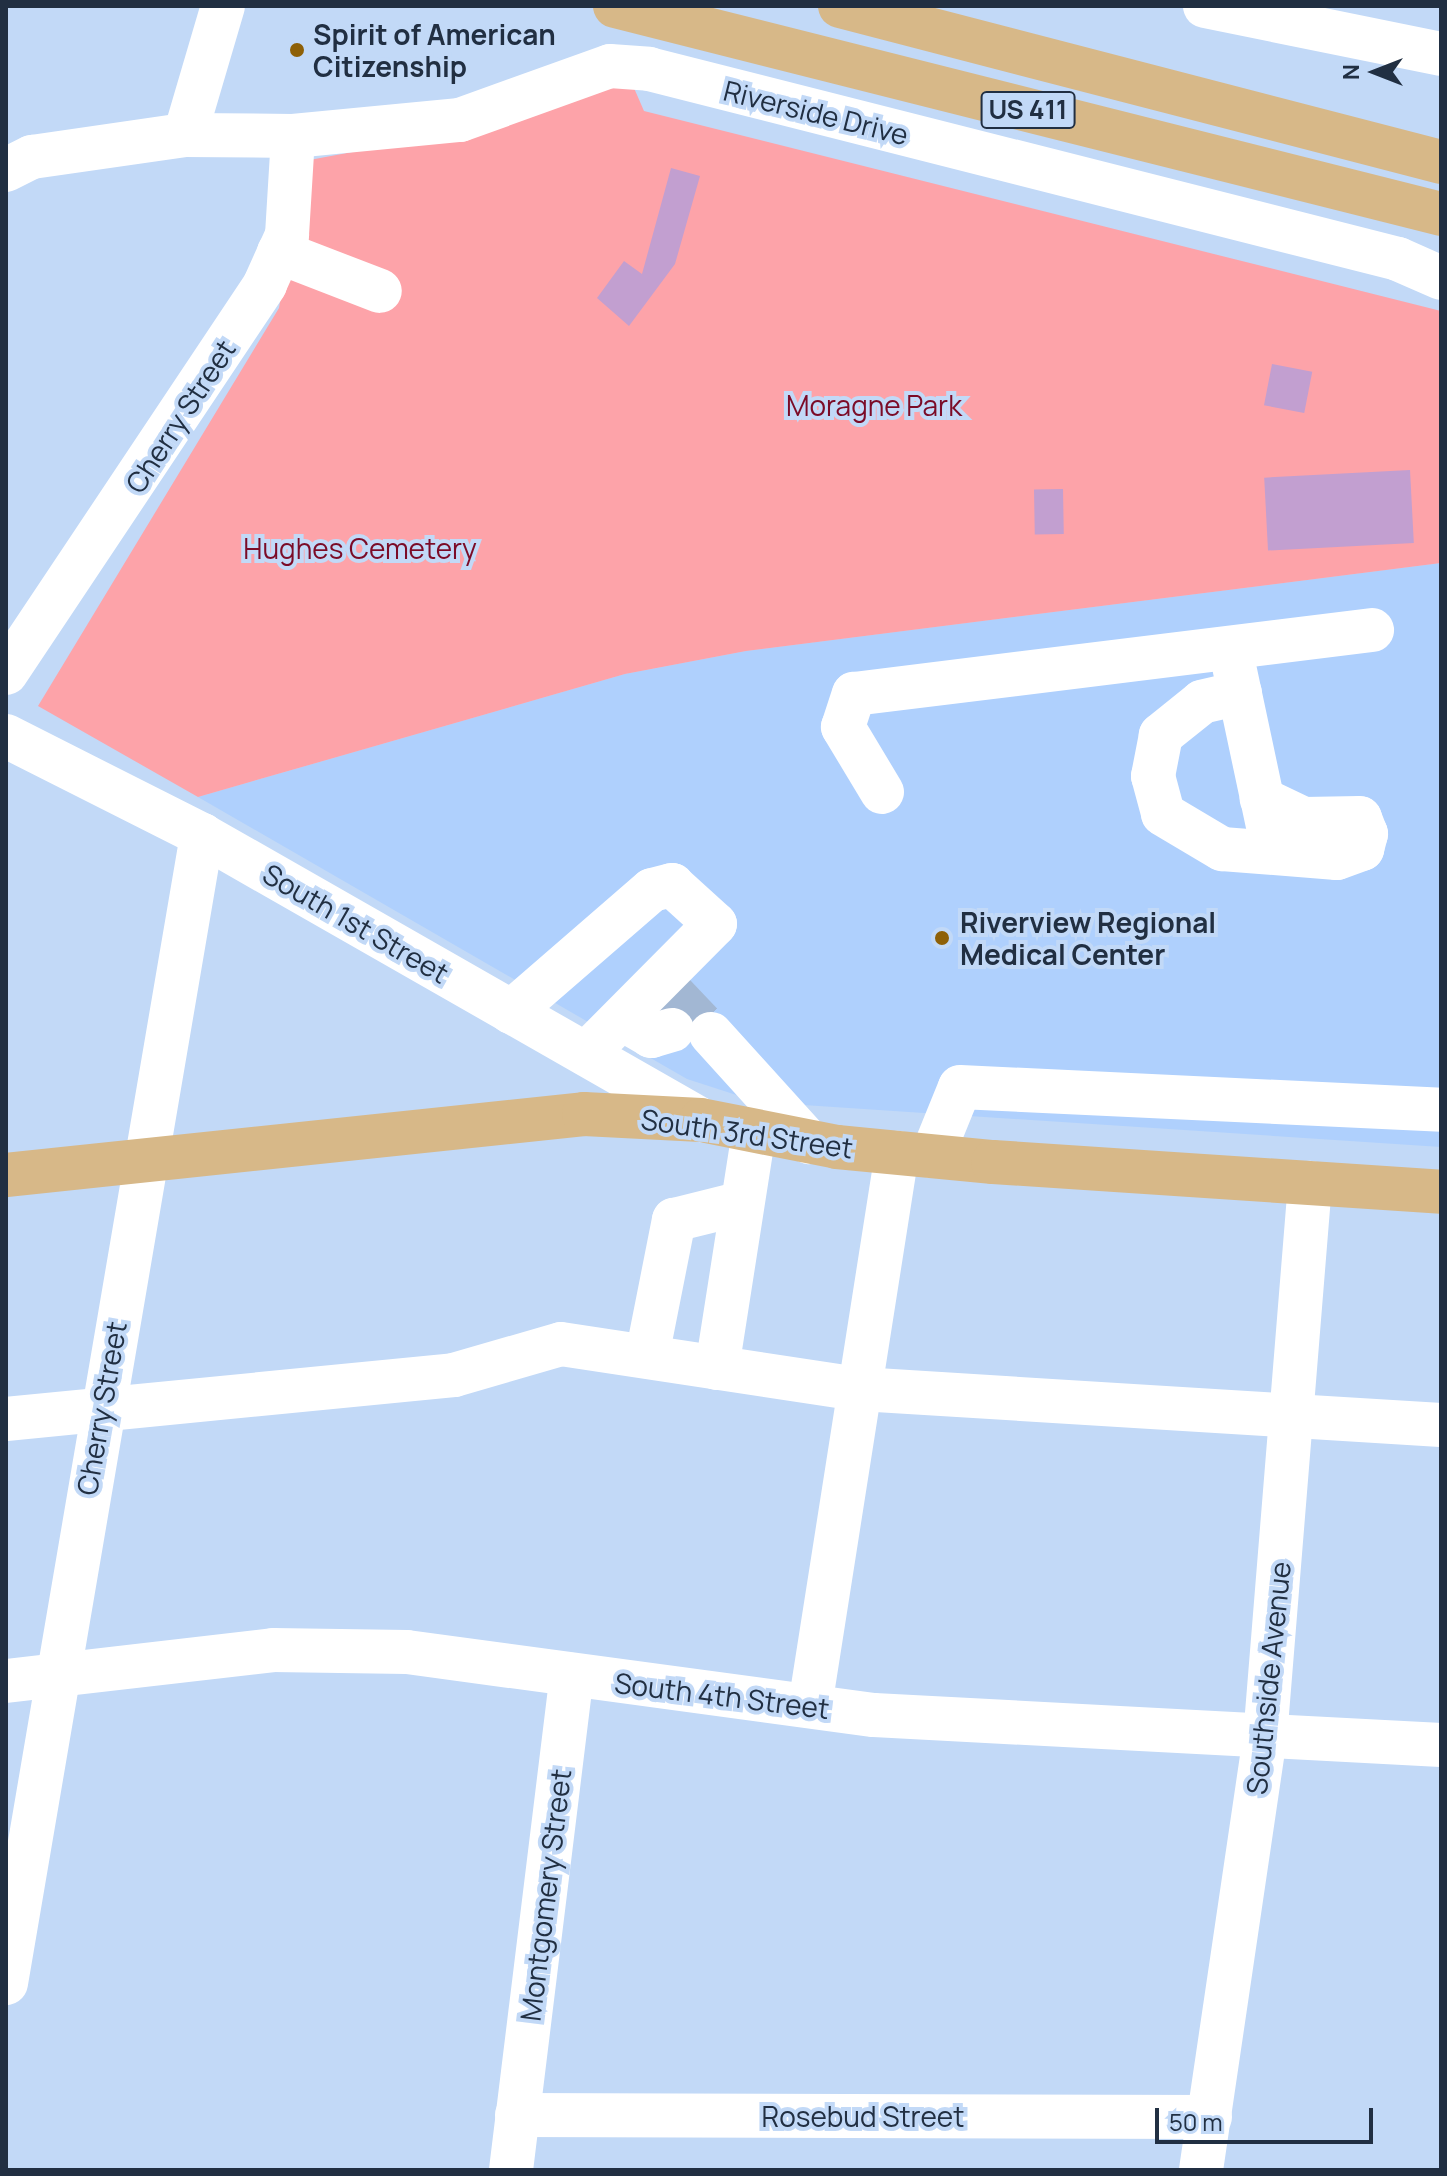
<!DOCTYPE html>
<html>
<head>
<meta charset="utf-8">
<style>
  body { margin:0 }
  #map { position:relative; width:1447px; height:2176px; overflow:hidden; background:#c2d9f7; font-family:Manrope,sans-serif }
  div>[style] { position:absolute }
  .built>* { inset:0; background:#afd0fd }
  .green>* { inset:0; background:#fda3a9 }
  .building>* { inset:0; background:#c29fd0; transform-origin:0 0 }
  .minor-tunnel>* { height:44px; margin-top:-22px; transform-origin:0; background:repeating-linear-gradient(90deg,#a2b7d3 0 44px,transparent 0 66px) }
  .minor>* { height:44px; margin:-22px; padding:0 22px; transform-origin:22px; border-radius:22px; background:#fff }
  .major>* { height:44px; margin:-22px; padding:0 22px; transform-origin:22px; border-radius:22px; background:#d7b888 }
  .dots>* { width:22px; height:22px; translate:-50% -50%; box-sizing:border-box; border:4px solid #c2d9f7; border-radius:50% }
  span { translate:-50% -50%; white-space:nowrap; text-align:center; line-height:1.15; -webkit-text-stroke:8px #c2d9f7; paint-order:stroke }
  .shield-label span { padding:2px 6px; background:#c2d9f7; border:2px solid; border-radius:6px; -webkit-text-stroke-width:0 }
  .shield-label { font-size:26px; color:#212f42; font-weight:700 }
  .poi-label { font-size:28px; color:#212f42; font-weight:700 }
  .left { translate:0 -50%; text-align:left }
  .street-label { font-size:28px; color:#212f42 }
  .park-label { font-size:28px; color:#7b0b27 }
  .frame { position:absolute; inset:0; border:8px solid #212f42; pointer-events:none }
  .north { position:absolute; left:1335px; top:32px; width:80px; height:80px; -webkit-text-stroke:6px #c2d9f7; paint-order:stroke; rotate:270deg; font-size:22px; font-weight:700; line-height:32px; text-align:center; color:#212f42 }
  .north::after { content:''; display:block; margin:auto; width:28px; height:36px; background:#212f42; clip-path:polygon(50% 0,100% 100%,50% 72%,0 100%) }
  .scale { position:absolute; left:1155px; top:2108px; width:218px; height:36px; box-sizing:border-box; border:4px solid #212f42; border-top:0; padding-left:10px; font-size:24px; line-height:28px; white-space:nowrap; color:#212f42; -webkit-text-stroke:6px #c2d9f7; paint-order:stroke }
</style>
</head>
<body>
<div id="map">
  <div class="built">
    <i style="clip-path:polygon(1441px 563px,1441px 1147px,758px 1102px,687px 1079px,198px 797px,625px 674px,746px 651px)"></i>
  </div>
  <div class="green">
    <i style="clip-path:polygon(581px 84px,634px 88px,644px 111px,1441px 311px,1441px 563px,746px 651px,625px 674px,198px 797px,38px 706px,279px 308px,304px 161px,493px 126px)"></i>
  </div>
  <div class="building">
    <i style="clip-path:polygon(671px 168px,700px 176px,675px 264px,629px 326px,597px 298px,624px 261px,642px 274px)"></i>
    <i style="left:1272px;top:364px;width:41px;height:42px;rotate:11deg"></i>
    <i style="left:1410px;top:470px;width:73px;height:146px;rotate:87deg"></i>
    <i style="left:1063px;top:489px;width:45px;height:29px;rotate:89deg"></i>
  </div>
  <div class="minor-tunnel">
    <i style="left:671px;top:992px;width:58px;rotate:46.4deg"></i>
  </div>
  <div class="minor">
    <i style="left:1205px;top:6px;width:241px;rotate:11.5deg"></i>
    <i style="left:185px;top:135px;width:134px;rotate:-73.6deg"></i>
    <i style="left:6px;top:170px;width:29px;rotate:-27deg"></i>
    <i style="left:32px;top:157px;width:155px;rotate:-8.2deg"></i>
    <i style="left:185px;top:135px;width:108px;rotate:0.5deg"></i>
    <i style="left:293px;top:136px;width:168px;rotate:-5.5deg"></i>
    <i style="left:460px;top:120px;width:159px;rotate:-19.8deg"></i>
    <i style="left:610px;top:66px;width:39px;rotate:4deg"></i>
    <i style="left:649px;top:69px;width:773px;rotate:14.23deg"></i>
    <i style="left:1398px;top:259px;width:47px;rotate:23.8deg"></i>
    <i style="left:279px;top:252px;width:108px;rotate:21.1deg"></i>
    <i style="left:1234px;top:666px;width:164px;rotate:78deg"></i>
    <i style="left:6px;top:673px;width:467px;rotate:-56.3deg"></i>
    <i style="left:265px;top:284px;width:54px;rotate:-65.8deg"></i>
    <i style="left:287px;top:235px;width:99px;rotate:-86.5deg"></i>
    <i style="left:1240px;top:693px;width:39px;rotate:167deg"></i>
    <i style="left:1202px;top:702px;width:53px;rotate:141.2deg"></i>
    <i style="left:1161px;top:735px;width:42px;rotate:101deg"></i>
    <i style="left:1153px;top:776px;width:39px;rotate:75deg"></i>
    <i style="left:1163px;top:814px;width:69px;rotate:30.7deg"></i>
    <i style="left:1222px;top:849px;width:115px;rotate:4.5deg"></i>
    <i style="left:1337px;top:858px;width:27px;rotate:-20deg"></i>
    <i style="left:1362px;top:849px;width:16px;rotate:-75deg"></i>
    <i style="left:1366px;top:834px;width:17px;rotate:-111deg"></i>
    <i style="left:1360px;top:818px;width:56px;rotate:179deg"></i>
    <i style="left:1304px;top:819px;width:47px;rotate:-154.5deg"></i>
    <i style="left:6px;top:736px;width:220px;rotate:26.8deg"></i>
    <i style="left:202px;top:835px;width:575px;rotate:29.73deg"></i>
    <i style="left:882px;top:792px;width:76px;rotate:-121deg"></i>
    <i style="left:843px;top:727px;width:35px;rotate:-72deg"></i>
    <i style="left:854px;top:694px;width:522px;rotate:-7.04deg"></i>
    <i style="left:511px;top:1012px;width:186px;rotate:-40.9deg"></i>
    <i style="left:652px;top:890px;width:21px;rotate:-14deg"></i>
    <i style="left:672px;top:885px;width:58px;rotate:42.2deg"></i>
    <i style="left:715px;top:924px;width:183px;rotate:134.8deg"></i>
    <i style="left:622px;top:1019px;width:34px;rotate:30deg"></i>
    <i style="left:651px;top:1036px;width:22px;rotate:-16deg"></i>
    <i style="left:711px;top:1034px;width:146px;rotate:47.8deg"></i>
    <i style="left:932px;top:1156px;width:74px;rotate:-67.9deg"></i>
    <i style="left:960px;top:1087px;width:482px;rotate:2.7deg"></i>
    <i style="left:647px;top:1356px;width:139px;rotate:-78.8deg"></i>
    <i style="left:674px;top:1220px;width:70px;rotate:-14deg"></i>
    <i style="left:717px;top:1368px;width:240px;rotate:-81.1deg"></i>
    <i style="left:6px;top:1419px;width:450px;rotate:-5.6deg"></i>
    <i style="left:454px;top:1375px;width:111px;rotate:-16.2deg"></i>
    <i style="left:561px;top:1344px;width:302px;rotate:8.6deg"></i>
    <i style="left:860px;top:1389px;width:582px;rotate:3.55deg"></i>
    <i style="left:6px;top:1681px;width:269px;rotate:-6.6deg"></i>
    <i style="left:273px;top:1650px;width:134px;rotate:0.9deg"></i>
    <i style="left:407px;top:1652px;width:471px;rotate:7.7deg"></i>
    <i style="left:874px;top:1715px;width:568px;rotate:3.03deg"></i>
    <i style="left:810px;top:1706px;width:560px;rotate:-81.06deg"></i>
    <i style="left:6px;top:1983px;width:1165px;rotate:-80.31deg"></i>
    <i style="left:517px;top:2115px;width:693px;rotate:0.17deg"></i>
    <i style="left:511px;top:2170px;width:499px;rotate:-83deg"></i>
    <i style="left:1201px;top:2170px;width:437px;rotate:-81.6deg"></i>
    <i style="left:1265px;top:1738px;width:557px;rotate:-85.36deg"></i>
  </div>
  <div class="major">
    <i style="left:615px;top:6px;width:852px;rotate:14.13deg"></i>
    <i style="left:840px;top:6px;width:621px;rotate:14.55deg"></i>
    <i style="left:6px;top:1175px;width:581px;rotate:-6.02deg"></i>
    <i style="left:584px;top:1114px;width:117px;rotate:2.9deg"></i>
    <i style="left:701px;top:1120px;width:139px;rotate:11.2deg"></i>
    <i style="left:837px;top:1147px;width:157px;rotate:5.5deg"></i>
    <i style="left:993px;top:1162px;width:449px;rotate:3.8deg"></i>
  </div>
  <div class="dots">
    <i style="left:297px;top:50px;background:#8e6007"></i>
    <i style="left:942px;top:938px;background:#8e6007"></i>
  </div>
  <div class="shield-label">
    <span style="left:1028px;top:110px">US 411</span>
  </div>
  <div class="poi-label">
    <span class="left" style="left:313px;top:50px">Spirit of American<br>Citizenship</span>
    <span class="left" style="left:960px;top:938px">Riverview Regional<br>Medical Center</span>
  </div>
  <div class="street-label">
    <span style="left:816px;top:112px;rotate:14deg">Riverside Drive</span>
    <span style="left:180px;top:416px;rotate:-57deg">Cherry Street</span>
    <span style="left:356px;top:923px;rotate:30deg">South 1st Street</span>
    <span style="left:747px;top:1133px;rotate:8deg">South 3rd Street</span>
    <span style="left:101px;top:1408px;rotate:-80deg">Cherry Street</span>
    <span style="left:1268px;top:1678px;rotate:-84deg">Southside Avenue</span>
    <span style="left:722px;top:1695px;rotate:7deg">South 4th Street</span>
    <span style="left:545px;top:1895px;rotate:-83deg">Montgomery Street</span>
    <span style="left:863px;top:2116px">Rosebud Street</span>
  </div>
  <div class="park-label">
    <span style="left:874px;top:405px">Moragne Park</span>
    <span style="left:360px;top:548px">Hughes Cemetery</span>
  </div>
  <div class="frame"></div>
  <div class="north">N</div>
  <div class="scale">50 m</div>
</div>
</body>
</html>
